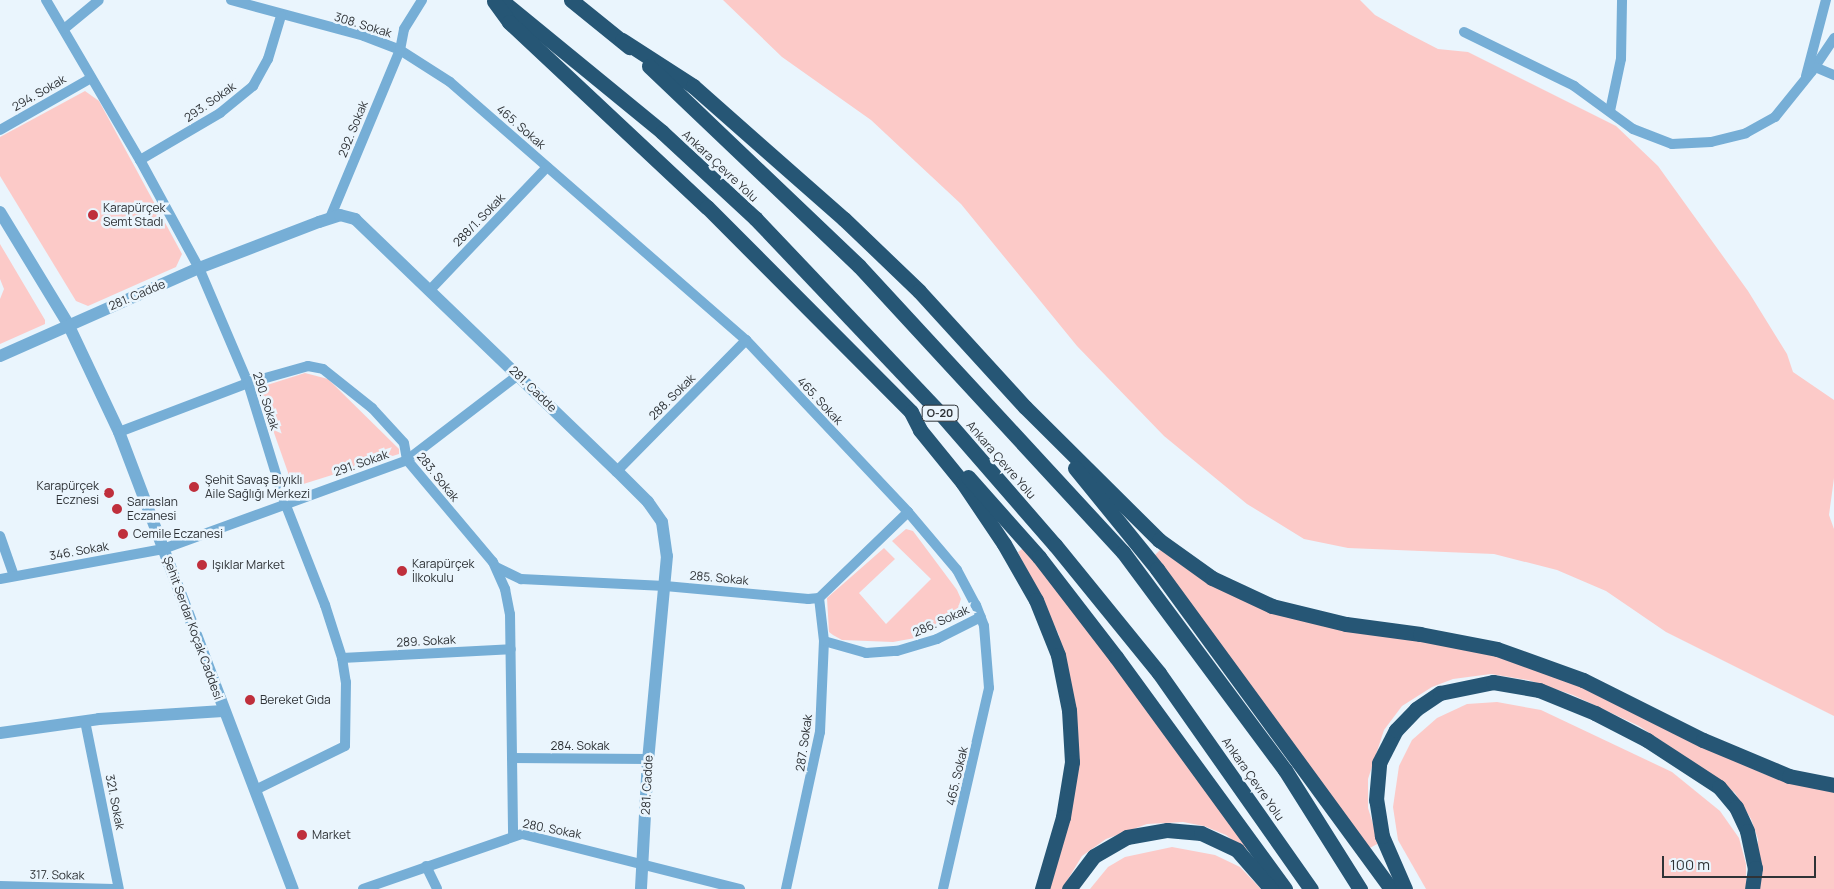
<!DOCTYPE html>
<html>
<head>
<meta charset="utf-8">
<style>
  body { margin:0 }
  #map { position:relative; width:1834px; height:889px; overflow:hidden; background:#eaf5fd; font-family:Manrope,sans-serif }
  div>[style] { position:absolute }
  .green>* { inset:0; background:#fccac8 }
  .minor>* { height:10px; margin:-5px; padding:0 5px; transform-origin:5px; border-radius:5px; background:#76aed6 }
  .tertiary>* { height:12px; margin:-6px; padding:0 6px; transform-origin:6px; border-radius:6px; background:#76aed6 }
  .motorway>* { height:15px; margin:-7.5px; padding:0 7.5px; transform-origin:7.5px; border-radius:7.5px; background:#265675 }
  .dots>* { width:14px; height:14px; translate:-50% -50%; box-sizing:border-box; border:2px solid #eaf5fd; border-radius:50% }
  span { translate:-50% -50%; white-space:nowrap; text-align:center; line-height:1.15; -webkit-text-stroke:5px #eaf5fd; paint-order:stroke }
  .shield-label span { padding:1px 4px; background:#eaf5fd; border:1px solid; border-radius:4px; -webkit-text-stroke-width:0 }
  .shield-label { font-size:11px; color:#2f3337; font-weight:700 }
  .street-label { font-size:12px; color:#2f3337 }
  .poi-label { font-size:12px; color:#2f3337 }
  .left { translate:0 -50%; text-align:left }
  .right { translate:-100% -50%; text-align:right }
  .scale { position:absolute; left:1662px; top:856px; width:154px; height:22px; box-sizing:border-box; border:2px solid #2f3337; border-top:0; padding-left:6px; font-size:15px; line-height:18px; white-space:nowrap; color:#2f3337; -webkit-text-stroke:4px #eaf5fd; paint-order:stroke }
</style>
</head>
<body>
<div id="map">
  <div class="green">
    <i style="clip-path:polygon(723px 0,1360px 0,1375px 15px,1409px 34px,1438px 49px,1468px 52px,1616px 126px,1658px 166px,1748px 291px,1787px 354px,1793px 372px,1834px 400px,1834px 478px,1829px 515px,1834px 529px,1834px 716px,1666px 632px,1606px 591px,1557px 570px,1494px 554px,1348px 548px,1304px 539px,1247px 504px,1164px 436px,1077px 346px,961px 204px,871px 120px,782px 57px)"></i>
    <i style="clip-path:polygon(85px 91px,99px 101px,182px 254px,176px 267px,88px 306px,76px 301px,0 176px,0 137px)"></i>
    <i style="clip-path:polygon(0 244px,45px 320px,45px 324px,0 344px,0 299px,4px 289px,0 279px)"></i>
    <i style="clip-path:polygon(305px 373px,328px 379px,399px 449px,399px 454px,297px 486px,291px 481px,261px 396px,267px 385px)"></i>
    <i style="clip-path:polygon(906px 529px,913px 531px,957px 590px,961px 599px,954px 620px,915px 638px,893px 642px,842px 640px,833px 635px,829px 632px,827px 598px,884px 548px,895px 559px,859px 593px,886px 624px,931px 579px,892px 541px)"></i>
    <i style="clip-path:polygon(1026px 546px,1253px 845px,1245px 850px,1226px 835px,1204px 826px,1183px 822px,1147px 824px,1106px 839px,1082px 856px,1062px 889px,1045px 889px,1064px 832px,1067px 676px,1059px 635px,1018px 552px)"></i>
    <i style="clip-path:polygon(1163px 547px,1222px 588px,1484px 652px,1577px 681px,1764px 774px,1834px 791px,1834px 889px,1757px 889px,1758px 839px,1751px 819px,1735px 793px,1713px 775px,1639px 726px,1573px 695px,1528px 680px,1491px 674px,1453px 679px,1432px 687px,1402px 706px,1384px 730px,1368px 779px,1368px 808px,1379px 843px,1368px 849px,1154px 556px)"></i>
    <i style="clip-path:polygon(1497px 702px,1541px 710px,1672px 772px,1720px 811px,1739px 838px,1746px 864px,1746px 889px,1426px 889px,1398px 840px,1393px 807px,1399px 766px,1412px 740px,1437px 718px,1467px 704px)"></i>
    <i style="clip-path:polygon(1172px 847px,1215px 855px,1240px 867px,1261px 889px,1090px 889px,1108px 867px,1125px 857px)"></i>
  </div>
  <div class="minor">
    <i style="left:46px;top:0;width:186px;rotate:59.6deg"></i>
    <i style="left:140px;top:160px;width:123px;rotate:61.4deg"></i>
    <i style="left:199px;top:268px;width:125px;rotate:66.9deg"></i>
    <i style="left:248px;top:383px;width:126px;rotate:72.9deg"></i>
    <i style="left:285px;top:503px;width:110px;rotate:68.6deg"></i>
    <i style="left:325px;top:605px;width:56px;rotate:72.2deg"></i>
    <i style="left:342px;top:658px;width:24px;rotate:81deg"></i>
    <i style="left:346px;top:682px;width:64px;rotate:90.9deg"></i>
    <i style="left:345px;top:746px;width:100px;rotate:153.9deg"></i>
    <i style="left:231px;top:0;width:138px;rotate:15.1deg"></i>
    <i style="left:364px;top:36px;width:39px;rotate:21deg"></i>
    <i style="left:400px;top:50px;width:59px;rotate:32.6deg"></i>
    <i style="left:450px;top:82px;width:393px;rotate:41.1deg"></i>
    <i style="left:746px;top:340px;width:236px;rotate:46.7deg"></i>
    <i style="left:908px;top:512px;width:76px;rotate:49.8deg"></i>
    <i style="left:957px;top:570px;width:40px;rotate:62deg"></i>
    <i style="left:976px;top:605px;width:22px;rotate:69deg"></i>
    <i style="left:984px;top:626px;width:62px;rotate:85.4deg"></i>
    <i style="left:989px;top:688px;width:206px;rotate:102.9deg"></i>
    <i style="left:64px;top:29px;width:45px;rotate:-39.6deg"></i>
    <i style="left:1464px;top:32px;width:123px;rotate:26.1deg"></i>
    <i style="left:1574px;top:86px;width:73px;rotate:36.1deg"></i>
    <i style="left:1633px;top:129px;width:42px;rotate:21deg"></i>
    <i style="left:1672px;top:144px;width:39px;rotate:-3deg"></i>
    <i style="left:1711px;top:142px;width:36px;rotate:-14deg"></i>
    <i style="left:1746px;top:133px;width:33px;rotate:-29deg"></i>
    <i style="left:1775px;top:117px;width:59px;rotate:-51.2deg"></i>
    <i style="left:1812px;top:71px;width:40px;rotate:-56deg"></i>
    <i style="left:1815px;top:67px;width:21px;rotate:23deg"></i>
    <i style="left:1806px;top:76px;width:79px;rotate:-75.3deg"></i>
    <i style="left:1610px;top:111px;width:53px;rotate:-78.1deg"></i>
    <i style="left:1621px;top:59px;width:59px;rotate:-89deg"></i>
    <i style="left:0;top:130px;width:105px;rotate:-29.7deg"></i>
    <i style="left:140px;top:160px;width:93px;rotate:-30.4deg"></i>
    <i style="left:220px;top:113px;width:43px;rotate:-39.3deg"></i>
    <i style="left:253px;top:86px;width:31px;rotate:-61deg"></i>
    <i style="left:268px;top:59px;width:45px;rotate:-73.2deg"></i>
    <i style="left:330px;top:218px;width:182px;rotate:-67.4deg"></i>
    <i style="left:400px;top:50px;width:21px;rotate:-79deg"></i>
    <i style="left:404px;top:29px;width:34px;rotate:-58deg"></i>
    <i style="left:429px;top:291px;width:171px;rotate:-46.4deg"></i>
    <i style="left:119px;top:432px;width:138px;rotate:-20.8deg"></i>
    <i style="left:248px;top:383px;width:62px;rotate:-15.8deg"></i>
    <i style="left:308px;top:366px;width:15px;rotate:11deg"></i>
    <i style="left:323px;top:369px;width:63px;rotate:38.5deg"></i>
    <i style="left:372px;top:408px;width:47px;rotate:47.6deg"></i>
    <i style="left:404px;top:443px;width:17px;rotate:80deg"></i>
    <i style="left:407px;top:460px;width:133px;rotate:49.9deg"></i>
    <i style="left:493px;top:562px;width:30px;rotate:66deg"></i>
    <i style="left:505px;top:589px;width:25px;rotate:79deg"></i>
    <i style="left:510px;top:614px;width:221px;rotate:89.2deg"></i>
    <i style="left:617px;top:471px;width:184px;rotate:-45.4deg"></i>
    <i style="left:0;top:536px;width:42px;rotate:70.7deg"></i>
    <i style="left:496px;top:567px;width:28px;rotate:26deg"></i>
    <i style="left:521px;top:579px;width:144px;rotate:2.8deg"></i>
    <i style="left:665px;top:586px;width:144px;rotate:5.2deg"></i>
    <i style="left:808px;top:599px;width:11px;rotate:-5deg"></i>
    <i style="left:819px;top:598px;width:124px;rotate:-44deg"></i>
    <i style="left:0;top:579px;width:166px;rotate:-10.4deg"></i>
    <i style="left:163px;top:549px;width:260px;rotate:-20deg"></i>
    <i style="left:407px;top:460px;width:140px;rotate:-37.4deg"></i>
    <i style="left:824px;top:641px;width:44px;rotate:15.9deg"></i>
    <i style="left:866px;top:653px;width:31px;rotate:-4deg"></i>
    <i style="left:897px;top:651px;width:42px;rotate:-16.7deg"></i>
    <i style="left:937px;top:639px;width:49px;rotate:-26.6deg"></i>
    <i style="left:342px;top:658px;width:169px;rotate:-3deg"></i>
    <i style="left:85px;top:721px;width:171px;rotate:78.6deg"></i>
    <i style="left:512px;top:758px;width:136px;rotate:0.4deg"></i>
    <i style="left:426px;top:866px;width:25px;rotate:64deg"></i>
    <i style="left:0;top:886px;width:114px;rotate:1.5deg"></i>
    <i style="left:363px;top:889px;width:168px;rotate:-19.1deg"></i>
    <i style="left:522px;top:834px;width:225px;rotate:14.2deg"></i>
    <i style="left:786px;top:889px;width:161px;rotate:-77.8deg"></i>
    <i style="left:820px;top:732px;width:91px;rotate:-87.5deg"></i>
    <i style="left:824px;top:641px;width:43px;rotate:-96.6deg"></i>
  </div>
  <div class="tertiary">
    <i style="left:0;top:212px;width:131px;rotate:58.7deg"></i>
    <i style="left:68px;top:324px;width:119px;rotate:64.7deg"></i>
    <i style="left:119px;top:432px;width:489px;rotate:69.2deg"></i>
    <i style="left:0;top:356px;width:218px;rotate:-23.9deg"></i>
    <i style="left:199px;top:268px;width:129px;rotate:-21deg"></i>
    <i style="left:319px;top:222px;width:22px;rotate:-18deg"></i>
    <i style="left:340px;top:215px;width:16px;rotate:15deg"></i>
    <i style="left:355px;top:219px;width:364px;rotate:43.9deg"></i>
    <i style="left:617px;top:471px;width:44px;rotate:45deg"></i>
    <i style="left:648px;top:502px;width:24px;rotate:55deg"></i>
    <i style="left:662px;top:522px;width:34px;rotate:82deg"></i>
    <i style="left:667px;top:556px;width:204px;rotate:95.3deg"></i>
    <i style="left:648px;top:759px;width:130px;rotate:93.1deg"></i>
    <i style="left:0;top:733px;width:100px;rotate:-8deg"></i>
    <i style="left:99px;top:719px;width:124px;rotate:-3.7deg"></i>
  </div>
  <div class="motorway">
    <i style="left:501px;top:0;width:208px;rotate:39.3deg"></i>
    <i style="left:662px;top:132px;width:127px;rotate:42.8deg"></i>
    <i style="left:755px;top:218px;width:270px;rotate:46.5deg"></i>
    <i style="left:941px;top:414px;width:174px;rotate:49deg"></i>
    <i style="left:1055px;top:545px;width:165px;rotate:50.9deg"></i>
    <i style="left:1159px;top:673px;width:264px;rotate:54.9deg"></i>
    <i style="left:571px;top:0;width:75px;rotate:39deg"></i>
    <i style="left:494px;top:1px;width:26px;rotate:54deg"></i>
    <i style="left:509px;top:22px;width:271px;rotate:43.1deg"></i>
    <i style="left:707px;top:207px;width:289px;rotate:45.1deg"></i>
    <i style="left:911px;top:412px;width:20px;rotate:63deg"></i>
    <i style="left:920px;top:430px;width:68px;rotate:50.9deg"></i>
    <i style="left:963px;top:483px;width:73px;rotate:56.1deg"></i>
    <i style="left:1004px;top:544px;width:64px;rotate:60.3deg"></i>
    <i style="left:1036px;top:600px;width:59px;rotate:68.2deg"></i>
    <i style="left:1058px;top:655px;width:56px;rotate:78.7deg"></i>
    <i style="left:1069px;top:710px;width:52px;rotate:86.7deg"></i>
    <i style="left:1072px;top:762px;width:56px;rotate:99.3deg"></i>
    <i style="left:1063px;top:817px;width:75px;rotate:106.3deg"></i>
    <i style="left:622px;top:40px;width:85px;rotate:32.9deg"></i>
    <i style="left:693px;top:86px;width:201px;rotate:41.4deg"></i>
    <i style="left:844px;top:219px;width:104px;rotate:43.8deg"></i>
    <i style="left:919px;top:291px;width:157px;rotate:47.6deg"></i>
    <i style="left:1025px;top:407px;width:189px;rotate:44.8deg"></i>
    <i style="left:1159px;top:540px;width:65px;rotate:35.6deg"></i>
    <i style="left:1212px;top:578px;width:66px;rotate:25deg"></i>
    <i style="left:1272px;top:606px;width:76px;rotate:13.7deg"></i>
    <i style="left:1346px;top:624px;width:75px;rotate:7.7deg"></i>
    <i style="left:1420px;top:634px;width:78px;rotate:11deg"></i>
    <i style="left:1497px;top:649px;width:91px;rotate:19.8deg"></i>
    <i style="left:1583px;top:680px;width:134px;rotate:26.6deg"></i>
    <i style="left:1703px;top:740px;width:93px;rotate:22.7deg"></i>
    <i style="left:1789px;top:776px;width:46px;rotate:11.3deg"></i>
    <i style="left:649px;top:66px;width:290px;rotate:43.6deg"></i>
    <i style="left:859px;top:266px;width:389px;rotate:47.3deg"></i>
    <i style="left:1123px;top:552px;width:272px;rotate:53.4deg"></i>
    <i style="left:1285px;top:770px;width:141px;rotate:57.8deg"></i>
    <i style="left:1075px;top:468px;width:130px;rotate:50.9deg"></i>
    <i style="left:1157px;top:569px;width:396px;rotate:53.8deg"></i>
    <i style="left:968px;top:477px;width:107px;rotate:48.4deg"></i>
    <i style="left:1039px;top:557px;width:126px;rotate:52.4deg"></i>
    <i style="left:1116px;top:657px;width:287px;rotate:53.9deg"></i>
    <i style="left:1069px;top:889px;width:41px;rotate:-52.9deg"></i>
    <i style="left:1094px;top:856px;width:38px;rotate:-30deg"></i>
    <i style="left:1127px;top:837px;width:41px;rotate:-9.9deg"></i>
    <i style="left:1167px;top:830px;width:34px;rotate:5deg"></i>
    <i style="left:1201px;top:833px;width:40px;rotate:25deg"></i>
    <i style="left:1237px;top:850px;width:52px;rotate:48.9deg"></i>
    <i style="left:1405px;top:889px;width:58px;rotate:-113.5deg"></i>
    <i style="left:1382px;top:836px;width:36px;rotate:-99deg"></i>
    <i style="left:1376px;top:800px;width:37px;rotate:-85deg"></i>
    <i style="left:1379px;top:763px;width:37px;rotate:-63deg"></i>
    <i style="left:1396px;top:730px;width:29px;rotate:-46deg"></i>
    <i style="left:1416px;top:709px;width:29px;rotate:-34deg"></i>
    <i style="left:1440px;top:693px;width:54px;rotate:-11.7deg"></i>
    <i style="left:1493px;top:682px;width:47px;rotate:9.9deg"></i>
    <i style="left:1539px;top:690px;width:61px;rotate:22.3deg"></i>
    <i style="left:1595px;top:713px;width:59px;rotate:27.4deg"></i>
    <i style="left:1647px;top:740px;width:86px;rotate:33.1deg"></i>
    <i style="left:1719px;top:787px;width:26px;rotate:50deg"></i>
    <i style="left:1736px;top:807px;width:26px;rotate:65deg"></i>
    <i style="left:1747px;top:831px;width:38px;rotate:78deg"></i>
    <i style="left:1755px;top:868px;width:21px;rotate:98deg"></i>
  </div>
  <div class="dots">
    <i style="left:93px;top:215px;background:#bf2f3c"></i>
    <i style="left:194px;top:487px;background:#bf2f3c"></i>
    <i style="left:109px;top:493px;background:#bf2f3c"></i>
    <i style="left:117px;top:509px;background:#bf2f3c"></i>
    <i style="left:123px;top:534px;background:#bf2f3c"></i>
    <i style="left:202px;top:565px;background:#bf2f3c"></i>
    <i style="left:402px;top:571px;background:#bf2f3c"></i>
    <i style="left:250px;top:700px;background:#bf2f3c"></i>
    <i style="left:302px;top:835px;background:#bf2f3c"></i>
  </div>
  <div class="shield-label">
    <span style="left:940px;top:413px">O-20</span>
  </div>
  <div class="street-label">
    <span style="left:363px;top:25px;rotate:17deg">308. Sokak</span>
    <span style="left:39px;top:93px;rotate:-30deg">294. Sokak</span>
    <span style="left:210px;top:102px;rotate:-35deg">293. Sokak</span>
    <span style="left:521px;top:127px;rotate:41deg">465. Sokak</span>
    <span style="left:353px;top:129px;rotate:-68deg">292. Sokak</span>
    <span style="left:720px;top:166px;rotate:43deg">Ankara Çevre Yolu</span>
    <span style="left:479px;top:220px;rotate:-46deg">288/1. Sokak</span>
    <span style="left:137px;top:295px;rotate:-23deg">281. Cadde</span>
    <span style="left:533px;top:389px;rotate:44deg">281. Cadde</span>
    <span style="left:672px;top:397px;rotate:-45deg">288. Sokak</span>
    <span style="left:266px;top:401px;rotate:72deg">290. Sokak</span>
    <span style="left:820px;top:401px;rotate:47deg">465. Sokak</span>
    <span style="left:1001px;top:460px;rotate:49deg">Ankara Çevre Yolu</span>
    <span style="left:361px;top:463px;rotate:-19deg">291. Sokak</span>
    <span style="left:438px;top:477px;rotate:51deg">283. Sokak</span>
    <span style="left:79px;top:551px;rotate:-10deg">346. Sokak</span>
    <span style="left:719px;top:578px;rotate:5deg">285. Sokak</span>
    <span style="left:941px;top:621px;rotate:-24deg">286. Sokak</span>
    <span style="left:193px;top:628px;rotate:70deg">Şehit Serdar Koçak Caddesi</span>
    <span style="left:426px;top:641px;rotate:-3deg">289. Sokak</span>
    <span style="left:804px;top:743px;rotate:-82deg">287. Sokak</span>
    <span style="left:580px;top:746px">284. Sokak</span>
    <span style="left:957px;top:776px;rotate:-77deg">465. Sokak</span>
    <span style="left:1253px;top:779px;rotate:55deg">Ankara Çevre Yolu</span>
    <span style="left:647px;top:785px;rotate:-87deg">281. Cadde</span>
    <span style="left:115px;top:802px;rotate:79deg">321. Sokak</span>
    <span style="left:552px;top:829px;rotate:11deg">280. Sokak</span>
    <span style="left:57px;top:875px;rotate:1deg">317. Sokak</span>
  </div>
  <div class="poi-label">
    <span class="left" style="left:103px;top:215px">Karapürçek<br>Semt Stadı</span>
    <span class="left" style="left:205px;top:487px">Şehit Savaş Bıyıklı<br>Aile Sağlığı Merkezi</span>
    <span class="right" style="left:99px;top:493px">Karapürçek<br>Ecznesi</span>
    <span class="left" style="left:127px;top:509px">Sarıaslan<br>Eczanesi</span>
    <span class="left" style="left:133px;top:534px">Cemile Eczanesi</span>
    <span class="left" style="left:412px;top:571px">Karapürçek<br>İlkokulu</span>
    <span class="left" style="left:212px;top:565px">Işıklar Market</span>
    <span class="left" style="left:260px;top:700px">Bereket Gıda</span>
    <span class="left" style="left:312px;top:835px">Market</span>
  </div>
  <div class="scale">100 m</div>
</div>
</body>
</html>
